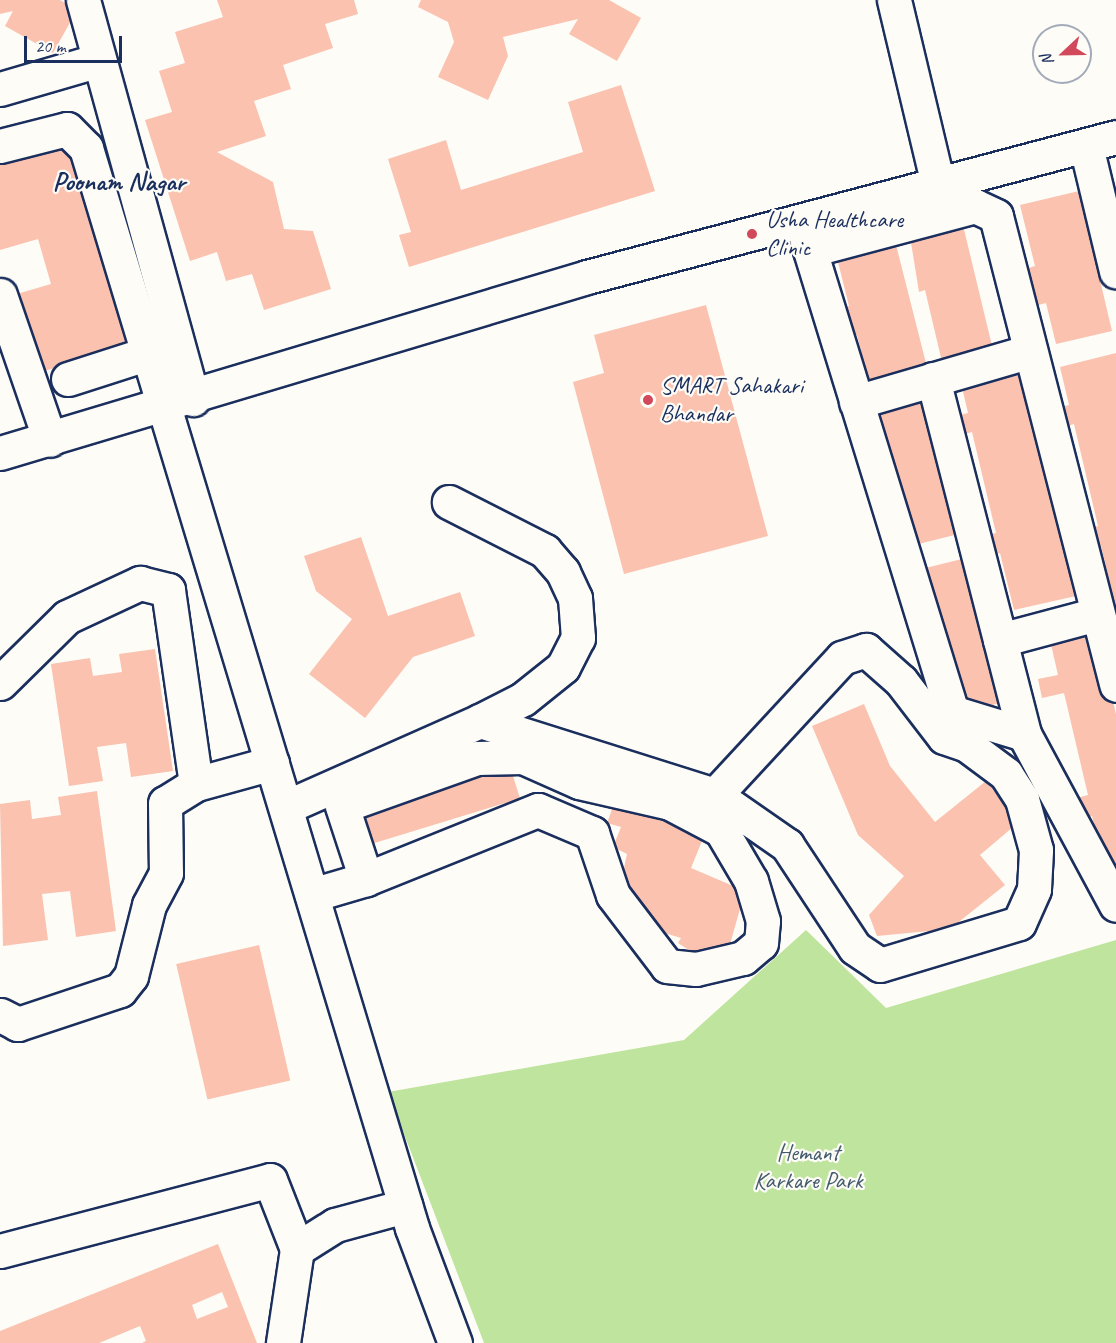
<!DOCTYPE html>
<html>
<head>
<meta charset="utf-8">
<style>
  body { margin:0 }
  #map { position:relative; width:1116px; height:1343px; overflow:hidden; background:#fdfcf7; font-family:Caveat,sans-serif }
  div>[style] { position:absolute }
  .green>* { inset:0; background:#bfe49e }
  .building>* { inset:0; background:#fac2af; transform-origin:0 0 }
  .roads { filter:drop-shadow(2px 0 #1b2f5e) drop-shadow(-2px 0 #1b2f5e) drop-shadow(0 2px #1b2f5e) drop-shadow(0 -2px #1b2f5e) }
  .minor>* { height:33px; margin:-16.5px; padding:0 16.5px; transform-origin:16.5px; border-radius:16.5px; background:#fdfcf7 }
  .dots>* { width:16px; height:16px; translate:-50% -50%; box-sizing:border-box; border:3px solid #fdfcf7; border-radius:50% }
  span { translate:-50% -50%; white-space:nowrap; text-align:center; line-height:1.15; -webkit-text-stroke:4.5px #fdfcf7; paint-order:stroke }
  .poi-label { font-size:24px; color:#1b2f5e }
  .left { translate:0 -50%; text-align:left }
  .park-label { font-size:24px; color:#445c6e }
  .neighbourhood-label { font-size:26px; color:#1b2f5e; font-weight:700 }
  .north { position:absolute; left:1032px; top:24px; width:60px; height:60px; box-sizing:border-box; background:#fdfcf7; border:2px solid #a3aaba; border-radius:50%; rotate:248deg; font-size:16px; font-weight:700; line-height:24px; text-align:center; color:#1b2f5e }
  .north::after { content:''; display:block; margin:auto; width:21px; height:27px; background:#d1495b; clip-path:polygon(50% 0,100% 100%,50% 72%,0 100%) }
  .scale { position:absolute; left:24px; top:36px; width:98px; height:27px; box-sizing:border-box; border:3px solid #1b2f5e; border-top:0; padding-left:8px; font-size:18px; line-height:21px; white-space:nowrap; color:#1b2f5e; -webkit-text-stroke:4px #fdfcf7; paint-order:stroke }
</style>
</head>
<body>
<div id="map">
  <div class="green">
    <i style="clip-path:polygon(806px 930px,886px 1008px,1116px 940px,1116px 1343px,484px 1343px,388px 1092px,684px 1040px)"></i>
  </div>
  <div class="building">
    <i style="clip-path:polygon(0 0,60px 0,77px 10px,53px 53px,5px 26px,13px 11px,0 14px)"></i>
    <i style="clip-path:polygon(217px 0,354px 0,358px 14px,325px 24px,333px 48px,283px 65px,291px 89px,254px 101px,266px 136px,217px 152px,273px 182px,284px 229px,313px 231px,331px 289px,264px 310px,252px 274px,226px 281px,217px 252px,190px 261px,145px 120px,172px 112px,159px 71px,185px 63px,175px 32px,223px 17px)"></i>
    <i style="clip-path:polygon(421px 0,609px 0,641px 18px,617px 61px,569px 34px,578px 19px,503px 37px,508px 56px,488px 100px,438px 77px,454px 42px,448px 22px,418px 7px)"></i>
    <i style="clip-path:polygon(621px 85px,655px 191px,409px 267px,399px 235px,411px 232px,388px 159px,446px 140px,461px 190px,583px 152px,568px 102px)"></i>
    <i style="clip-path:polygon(72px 136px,134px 345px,34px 374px,10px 296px,51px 284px,38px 239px,0 250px,0 158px)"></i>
    <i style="clip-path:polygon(1079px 191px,1112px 331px,1056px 344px,1046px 303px,1034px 306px,1025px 269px,1035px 266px,1020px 205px)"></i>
    <i style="clip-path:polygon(961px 217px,994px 354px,943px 366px,925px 290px,919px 292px,909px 230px)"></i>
    <i style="clip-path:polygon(893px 233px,929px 375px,871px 390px,857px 335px,847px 338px,840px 309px,849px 306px,834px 246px)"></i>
    <i style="clip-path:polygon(706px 305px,768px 536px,624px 574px,573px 382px,604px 373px,594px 335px)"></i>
    <i style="clip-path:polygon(1116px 353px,1116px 606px,1115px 606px,1101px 546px,1087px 549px,1082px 530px,1098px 526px,1074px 424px,1058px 429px,1054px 409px,1069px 405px,1060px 367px)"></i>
    <i style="clip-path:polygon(1020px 359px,1076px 596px,1014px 610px,1000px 553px,985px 556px,981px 537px,996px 533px,972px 432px,957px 436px,952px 417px,968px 413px,959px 374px)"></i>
    <i style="left:932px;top:389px;width:147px;height:60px;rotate:76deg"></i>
    <i style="clip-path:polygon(361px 537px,388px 616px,460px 592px,475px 636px,413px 657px,365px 718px,309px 674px,352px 619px,316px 591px,304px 556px)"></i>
    <i style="left:974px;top:556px;width:149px;height:54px;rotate:76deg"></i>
    <i style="clip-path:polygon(1096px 629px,1116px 714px,1116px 869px,1106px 872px,1092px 816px,1074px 820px,1069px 800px,1088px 795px,1064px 693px,1042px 698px,1038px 679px,1058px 675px,1050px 640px)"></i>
    <i style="clip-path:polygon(155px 649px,173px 771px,131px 777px,126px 743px,97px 747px,103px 781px,69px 786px,51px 664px,90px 658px,93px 676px,122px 672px,119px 654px)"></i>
    <i style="clip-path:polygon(864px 704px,890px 766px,935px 822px,986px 781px,1019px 822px,980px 855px,1005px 885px,950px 929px,877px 936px,869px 915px,904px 876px,858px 835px,812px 726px)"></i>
    <i style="left:510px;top:766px;width:34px;height:170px;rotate:73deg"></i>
    <i style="clip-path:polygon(97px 791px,116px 931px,76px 937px,70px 891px,42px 894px,48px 940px,3px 946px,0 804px,30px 800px,32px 819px,61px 815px,58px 797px)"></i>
    <i style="clip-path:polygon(614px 804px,704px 836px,691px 868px,745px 891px,729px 948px,703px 959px,678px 943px,681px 938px,658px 931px,652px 914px,646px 915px,621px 882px,627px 854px,613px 847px,621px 827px,607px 823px)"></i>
    <i style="left:259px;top:945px;width:139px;height:85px;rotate:77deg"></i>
    <i style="clip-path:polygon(evenodd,218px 1244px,257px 1343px,142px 1343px,146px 1341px,140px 1326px,99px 1343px,0 1343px,0 1331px,218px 1244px,222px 1292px,228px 1307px,197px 1319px,192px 1305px,222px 1292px)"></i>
  </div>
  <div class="roads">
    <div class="minor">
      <i style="left:83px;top:0;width:414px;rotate:74.6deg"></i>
      <i style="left:894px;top:0;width:190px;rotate:76.6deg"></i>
      <i style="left:0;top:89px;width:103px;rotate:-16.3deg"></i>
      <i style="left:0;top:146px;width:69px;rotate:-14.2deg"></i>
      <i style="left:67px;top:129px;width:27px;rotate:45deg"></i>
      <i style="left:86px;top:148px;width:1128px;rotate:73.2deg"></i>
      <i style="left:412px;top:1228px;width:123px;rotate:69.5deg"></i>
      <i style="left:1086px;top:146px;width:129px;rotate:76.5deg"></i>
      <i style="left:801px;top:221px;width:514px;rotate:72.91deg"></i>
      <i style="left:952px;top:712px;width:75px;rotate:17deg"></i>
      <i style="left:1024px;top:734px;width:194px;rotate:61.7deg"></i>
      <i style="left:810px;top:250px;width:171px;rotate:-14.9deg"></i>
      <i style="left:975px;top:206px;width:23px;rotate:25deg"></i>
      <i style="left:996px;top:216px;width:484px;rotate:75.6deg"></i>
      <i style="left:0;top:295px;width:153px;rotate:71deg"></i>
      <i style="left:68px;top:379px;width:85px;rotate:-17.8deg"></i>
      <i style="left:933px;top:379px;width:366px;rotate:75.6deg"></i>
      <i style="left:856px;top:402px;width:181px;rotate:-16.3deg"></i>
      <i style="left:0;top:453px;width:613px;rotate:-16.69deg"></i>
      <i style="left:587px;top:277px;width:547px;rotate:-14.82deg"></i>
      <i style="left:1000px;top:640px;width:100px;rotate:-15deg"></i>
      <i style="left:0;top:683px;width:94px;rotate:-44.6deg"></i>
      <i style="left:67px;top:617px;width:81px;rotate:-25deg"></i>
      <i style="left:140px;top:583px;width:29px;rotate:14deg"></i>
      <i style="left:168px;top:590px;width:196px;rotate:81.8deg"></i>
      <i style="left:196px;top:784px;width:36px;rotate:148deg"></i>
      <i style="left:165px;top:803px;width:70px;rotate:89.2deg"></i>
      <i style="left:166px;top:873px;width:36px;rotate:118deg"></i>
      <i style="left:149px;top:905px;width:73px;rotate:104.2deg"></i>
      <i style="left:131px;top:976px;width:18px;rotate:128deg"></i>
      <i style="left:120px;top:990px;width:108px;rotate:161.6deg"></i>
      <i style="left:18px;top:1024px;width:20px;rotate:-153deg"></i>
      <i style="left:480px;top:721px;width:246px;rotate:17.5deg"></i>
      <i style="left:715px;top:795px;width:88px;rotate:34.8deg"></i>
      <i style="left:787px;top:845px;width:123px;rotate:56.6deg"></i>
      <i style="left:855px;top:948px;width:30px;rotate:34deg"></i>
      <i style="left:880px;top:965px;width:145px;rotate:-16.8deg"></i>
      <i style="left:1019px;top:923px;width:37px;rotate:-66deg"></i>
      <i style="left:1034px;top:889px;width:39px;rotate:-87deg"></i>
      <i style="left:1036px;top:850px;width:53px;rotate:-105.4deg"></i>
      <i style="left:1022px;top:799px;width:30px;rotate:-123deg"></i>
      <i style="left:1006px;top:774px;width:49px;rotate:-143.4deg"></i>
      <i style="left:967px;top:745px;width:24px;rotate:-161deg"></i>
      <i style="left:944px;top:737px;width:71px;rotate:-127.5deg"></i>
      <i style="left:901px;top:681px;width:47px;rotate:-138.5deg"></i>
      <i style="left:866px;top:650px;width:25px;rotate:162deg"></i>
      <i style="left:842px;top:658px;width:187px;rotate:132.8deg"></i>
      <i style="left:196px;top:784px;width:79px;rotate:-15.4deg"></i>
      <i style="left:286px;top:807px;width:212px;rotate:-23.9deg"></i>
      <i style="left:480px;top:721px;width:48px;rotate:-27.1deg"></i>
      <i style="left:523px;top:699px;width:51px;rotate:-38.7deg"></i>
      <i style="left:563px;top:667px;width:33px;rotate:-63deg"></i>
      <i style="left:578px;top:638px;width:40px;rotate:-94.3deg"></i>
      <i style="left:575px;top:598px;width:29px;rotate:-115deg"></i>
      <i style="left:563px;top:572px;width:28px;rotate:-131deg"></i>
      <i style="left:545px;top:551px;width:108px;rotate:-153deg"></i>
      <i style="left:312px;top:895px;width:56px;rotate:-16.5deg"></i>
      <i style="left:366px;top:879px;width:185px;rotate:-21.9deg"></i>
      <i style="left:538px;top:810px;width:59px;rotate:23.1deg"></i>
      <i style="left:592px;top:833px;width:65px;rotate:71.3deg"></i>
      <i style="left:613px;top:895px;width:89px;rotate:52.7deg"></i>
      <i style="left:667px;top:966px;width:29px;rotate:6deg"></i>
      <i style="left:696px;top:969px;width:48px;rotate:-13.2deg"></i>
      <i style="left:743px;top:958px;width:23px;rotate:-40deg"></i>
      <i style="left:761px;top:943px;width:22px;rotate:-85deg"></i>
      <i style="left:763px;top:921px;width:42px;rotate:-106.7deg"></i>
      <i style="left:751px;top:881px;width:59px;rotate:-120.5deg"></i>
      <i style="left:721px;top:830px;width:58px;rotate:-152.1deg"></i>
      <i style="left:670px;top:803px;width:93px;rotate:-167deg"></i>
      <i style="left:579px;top:782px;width:61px;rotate:-155.9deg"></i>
      <i style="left:523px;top:757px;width:46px;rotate:178.8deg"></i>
      <i style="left:477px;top:758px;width:143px;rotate:160.4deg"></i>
      <i style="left:342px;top:806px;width:77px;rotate:71.8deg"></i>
      <i style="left:297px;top:1249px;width:45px;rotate:-32.3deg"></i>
      <i style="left:335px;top:1225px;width:73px;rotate:-15.2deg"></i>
      <i style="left:0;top:1251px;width:279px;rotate:-14.7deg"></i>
      <i style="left:270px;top:1180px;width:74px;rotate:68.6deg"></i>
      <i style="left:297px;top:1249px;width:95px;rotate:98.5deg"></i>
    </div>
  </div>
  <div class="dots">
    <i style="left:752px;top:234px;background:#d1495b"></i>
    <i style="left:648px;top:400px;background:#d1495b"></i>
  </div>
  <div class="poi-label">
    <span class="left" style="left:766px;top:234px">Usha Healthcare<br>Clinic</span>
    <span class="left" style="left:660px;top:400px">SMART Sahakari<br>Bhandar</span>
  </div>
  <div class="park-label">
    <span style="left:808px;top:1167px">Hemant<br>Karkare Park</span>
  </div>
  <div class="neighbourhood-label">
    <span style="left:119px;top:182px">Poonam Nagar</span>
  </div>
  <div class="north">N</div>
  <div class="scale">20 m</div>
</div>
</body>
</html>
